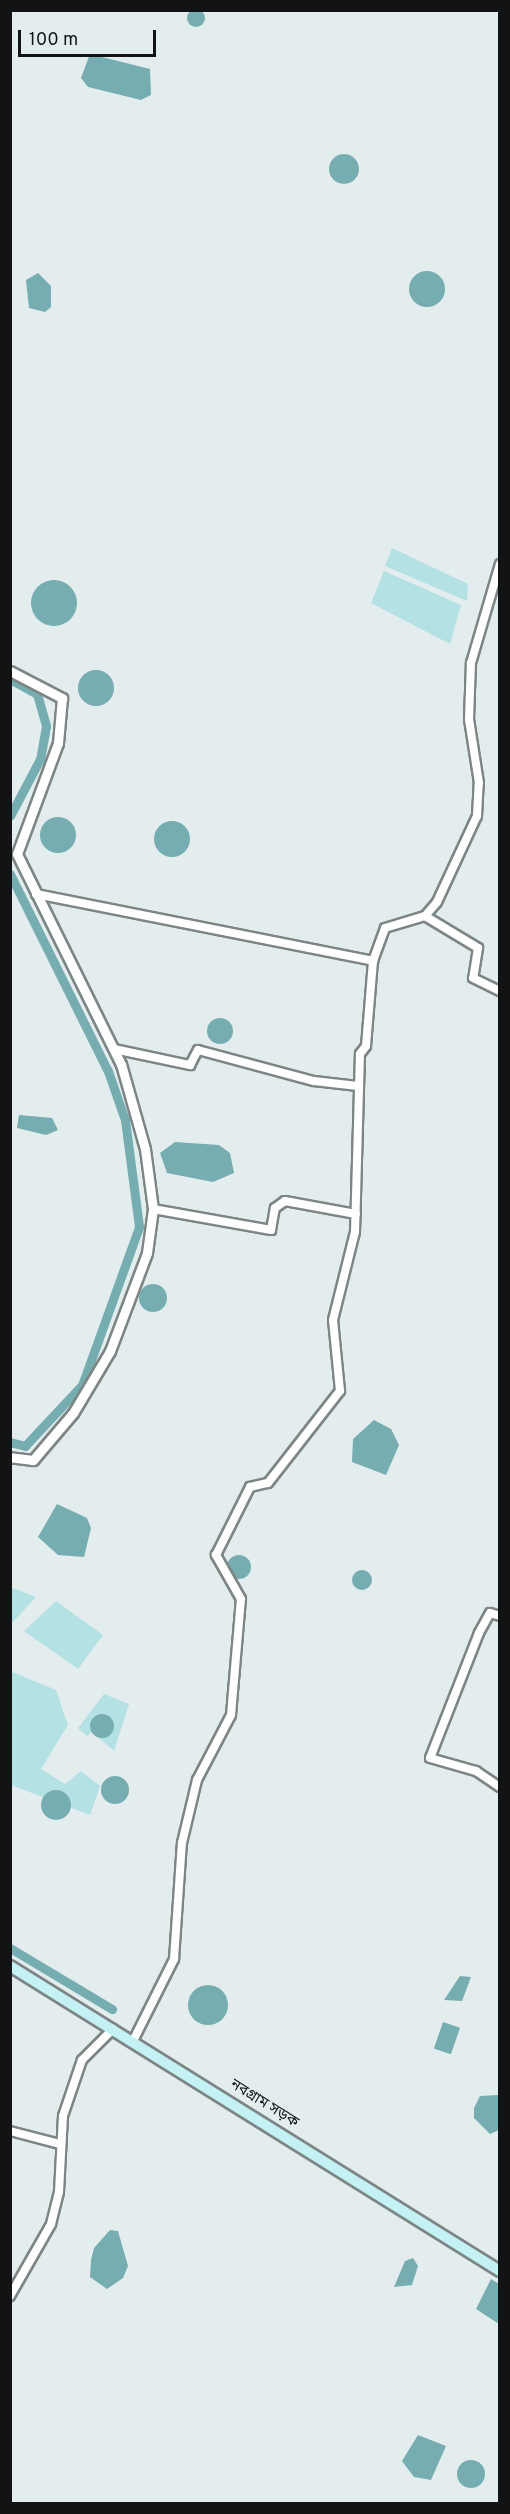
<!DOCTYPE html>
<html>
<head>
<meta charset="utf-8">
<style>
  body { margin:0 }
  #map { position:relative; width:510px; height:2514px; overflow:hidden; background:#e4eded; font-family:Overpass,"Noto Sans Bengali",sans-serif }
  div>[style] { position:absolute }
  .green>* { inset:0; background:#b4e1e4 }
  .water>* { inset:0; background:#75adb0; transform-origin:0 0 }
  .round { border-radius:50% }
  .canal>* { height:9px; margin:-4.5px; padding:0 4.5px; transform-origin:4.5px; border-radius:4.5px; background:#75adb0 }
  .roads { filter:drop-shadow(2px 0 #7d8585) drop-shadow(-2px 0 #7d8585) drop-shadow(0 2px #7d8585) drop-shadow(0 -2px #7d8585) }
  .minor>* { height:8px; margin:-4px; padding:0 4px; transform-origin:4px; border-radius:4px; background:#fff }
  .tertiary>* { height:9px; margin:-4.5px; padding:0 4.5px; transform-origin:4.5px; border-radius:4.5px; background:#fff }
  .secondary>* { height:10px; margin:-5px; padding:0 5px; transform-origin:5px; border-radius:5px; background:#c4f2f4 }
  span { translate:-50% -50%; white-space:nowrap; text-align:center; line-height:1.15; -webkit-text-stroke:4.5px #e4eded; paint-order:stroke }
  .street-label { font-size:15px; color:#111314 }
  .frame { position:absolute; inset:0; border:12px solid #111314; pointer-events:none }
  .scale { position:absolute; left:18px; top:30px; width:138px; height:27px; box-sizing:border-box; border:3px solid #111314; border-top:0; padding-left:8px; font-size:18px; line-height:21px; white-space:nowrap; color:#111314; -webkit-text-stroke:4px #e4eded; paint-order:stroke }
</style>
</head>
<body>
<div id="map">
  <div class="green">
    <i style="clip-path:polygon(392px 548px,468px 584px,467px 601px,385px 566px)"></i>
    <i style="clip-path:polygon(384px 571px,461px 605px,450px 644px,371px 603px)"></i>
    <i style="clip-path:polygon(10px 1587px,36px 1597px,11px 1624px,10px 1624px)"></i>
    <i style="clip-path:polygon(56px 1601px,103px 1635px,78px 1669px,24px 1631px)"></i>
    <i style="clip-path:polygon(10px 1671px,56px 1690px,68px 1725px,41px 1769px,65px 1784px,81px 1771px,100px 1786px,90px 1815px,11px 1785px)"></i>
    <i style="clip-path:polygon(104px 1694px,129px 1704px,114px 1751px,92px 1732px,87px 1736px,78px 1728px)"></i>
  </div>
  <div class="water">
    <i class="round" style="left:187px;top:9px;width:18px;height:18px"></i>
    <i style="clip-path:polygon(90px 54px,150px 69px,151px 95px,141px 100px,88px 87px,81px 78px)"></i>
    <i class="round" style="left:329px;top:154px;width:30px;height:30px"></i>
    <i class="round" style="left:409px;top:271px;width:36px;height:36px"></i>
    <i style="clip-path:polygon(38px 273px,51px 286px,51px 307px,45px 312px,29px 308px,26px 280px)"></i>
    <i class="round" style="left:31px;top:580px;width:46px;height:46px"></i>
    <i class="round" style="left:78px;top:670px;width:36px;height:36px"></i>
    <i class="round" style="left:40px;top:817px;width:36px;height:36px"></i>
    <i class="round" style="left:154px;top:821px;width:36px;height:36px"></i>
    <i class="round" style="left:207px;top:1018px;width:26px;height:26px"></i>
    <i style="clip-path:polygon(19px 1115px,52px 1118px,58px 1130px,46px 1135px,17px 1128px)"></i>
    <i style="clip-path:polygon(175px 1142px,219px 1145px,230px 1153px,234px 1173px,213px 1182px,167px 1173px,160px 1153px)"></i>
    <i class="round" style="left:139px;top:1284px;width:28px;height:28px"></i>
    <i style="clip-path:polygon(374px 1420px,391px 1429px,399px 1445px,386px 1475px,352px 1462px,353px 1439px)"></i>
    <i style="clip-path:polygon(57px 1504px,87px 1518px,91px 1528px,84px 1557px,58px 1555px,38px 1537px)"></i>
    <i class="round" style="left:227px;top:1555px;width:24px;height:24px"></i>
    <i class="round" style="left:352px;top:1570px;width:20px;height:20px"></i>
    <i class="round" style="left:90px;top:1714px;width:24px;height:24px"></i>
    <i class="round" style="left:101px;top:1776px;width:28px;height:28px"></i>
    <i class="round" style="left:41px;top:1790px;width:30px;height:30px"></i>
    <i style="clip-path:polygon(460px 1976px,471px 1977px,462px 2001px,444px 2000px)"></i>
    <i class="round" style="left:188px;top:1985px;width:40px;height:40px"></i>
    <i style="left:443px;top:2022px;width:18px;height:28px;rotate:19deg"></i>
    <i style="clip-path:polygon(499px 2095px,499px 2130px,490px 2134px,474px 2118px,474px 2108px,480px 2096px)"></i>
    <i style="clip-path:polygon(110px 2230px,118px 2231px,128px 2266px,123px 2278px,107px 2289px,90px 2277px,91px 2260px,94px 2248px)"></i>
    <i style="clip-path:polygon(413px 2258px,418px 2266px,412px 2285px,394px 2287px,405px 2261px)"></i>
    <i style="clip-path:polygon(491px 2279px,499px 2284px,499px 2324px,476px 2309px)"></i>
    <i style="clip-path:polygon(418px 2435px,446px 2446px,431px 2480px,414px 2477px,402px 2461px)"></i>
    <i class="round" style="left:457px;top:2460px;width:28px;height:28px"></i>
  </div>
  <div class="canal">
    <i style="left:10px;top:679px;width:31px;rotate:29deg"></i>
    <i style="left:37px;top:694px;width:33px;rotate:74deg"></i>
    <i style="left:46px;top:726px;width:34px;rotate:100deg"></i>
    <i style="left:40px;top:759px;width:64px;rotate:117.8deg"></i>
    <i style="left:10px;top:874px;width:220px;rotate:63.6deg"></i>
    <i style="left:108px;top:1071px;width:52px;rotate:70.9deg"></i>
    <i style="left:125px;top:1120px;width:108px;rotate:82.5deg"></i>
    <i style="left:139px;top:1227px;width:168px;rotate:109.8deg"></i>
    <i style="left:82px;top:1385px;width:83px;rotate:133.1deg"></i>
    <i style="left:25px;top:1446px;width:16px;rotate:-165deg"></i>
    <i style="left:10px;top:1948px;width:119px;rotate:30.9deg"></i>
  </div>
  <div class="roads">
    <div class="minor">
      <i style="left:36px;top:894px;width:344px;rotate:11.2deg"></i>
      <i style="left:425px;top:916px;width:62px;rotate:31.1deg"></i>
      <i style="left:478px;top:948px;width:30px;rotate:99deg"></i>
      <i style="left:473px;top:978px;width:30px;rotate:26deg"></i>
      <i style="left:114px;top:1049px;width:78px;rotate:11.9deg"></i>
      <i style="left:190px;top:1065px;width:17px;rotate:-62deg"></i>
      <i style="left:198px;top:1050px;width:120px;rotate:15deg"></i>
      <i style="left:314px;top:1081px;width:44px;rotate:6.5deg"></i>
      <i style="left:153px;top:1209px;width:120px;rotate:10.1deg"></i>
      <i style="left:271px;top:1230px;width:22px;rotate:-80deg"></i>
      <i style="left:275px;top:1208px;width:12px;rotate:-35deg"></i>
      <i style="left:285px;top:1201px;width:72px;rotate:10.4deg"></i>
      <i style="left:500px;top:1616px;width:10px;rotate:-163deg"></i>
      <i style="left:490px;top:1613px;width:23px;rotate:119deg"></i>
      <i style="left:479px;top:1633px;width:134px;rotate:111.4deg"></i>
      <i style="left:430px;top:1758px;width:48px;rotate:15.8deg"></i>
      <i style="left:476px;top:1771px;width:29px;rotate:34deg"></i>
      <i style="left:133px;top:2041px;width:92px;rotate:-63.4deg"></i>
      <i style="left:174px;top:1959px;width:116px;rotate:-86.1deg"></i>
      <i style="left:182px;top:1843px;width:65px;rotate:-76.6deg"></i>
      <i style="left:197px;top:1780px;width:73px;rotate:-62.4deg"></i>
      <i style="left:231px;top:1715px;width:116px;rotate:-85.1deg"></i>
      <i style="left:241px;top:1599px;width:51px;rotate:-119.6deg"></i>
      <i style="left:216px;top:1555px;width:76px;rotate:-63.4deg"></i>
      <i style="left:250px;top:1487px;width:18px;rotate:-13deg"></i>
      <i style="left:268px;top:1483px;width:117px;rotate:-52deg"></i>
      <i style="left:340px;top:1391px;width:71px;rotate:-95.6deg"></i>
      <i style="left:333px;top:1320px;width:91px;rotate:-76deg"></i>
      <i style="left:355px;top:1232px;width:178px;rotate:-88.4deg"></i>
      <i style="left:360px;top:1054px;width:10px;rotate:-53deg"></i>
      <i style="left:366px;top:1046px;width:85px;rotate:-85.3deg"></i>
      <i style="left:373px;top:961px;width:35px;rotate:-70deg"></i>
      <i style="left:385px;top:928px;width:42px;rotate:-16.7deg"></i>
      <i style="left:425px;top:916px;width:18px;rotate:-49deg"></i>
      <i style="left:437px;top:902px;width:95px;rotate:-65.1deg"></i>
      <i style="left:477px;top:816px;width:33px;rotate:-87deg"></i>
      <i style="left:479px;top:783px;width:65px;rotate:-98.9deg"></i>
      <i style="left:469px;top:719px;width:56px;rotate:-88deg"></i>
      <i style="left:471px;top:663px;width:103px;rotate:-73.7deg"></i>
      <i style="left:10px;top:2131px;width:52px;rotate:14.6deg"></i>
      <i style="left:10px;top:2296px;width:83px;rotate:-60.3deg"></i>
      <i style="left:51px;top:2224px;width:33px;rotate:-76deg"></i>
      <i style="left:59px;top:2192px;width:76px;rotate:-87deg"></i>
      <i style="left:63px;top:2116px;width:59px;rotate:-71.3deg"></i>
      <i style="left:82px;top:2060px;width:44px;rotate:-45deg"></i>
    </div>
    <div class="tertiary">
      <i style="left:10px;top:671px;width:59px;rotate:27.4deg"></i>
      <i style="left:62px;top:698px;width:45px;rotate:95.1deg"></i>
      <i style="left:58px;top:743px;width:118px;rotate:110.3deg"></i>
      <i style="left:17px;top:854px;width:234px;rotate:63.7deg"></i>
      <i style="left:121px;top:1064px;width:88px;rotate:74.2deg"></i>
      <i style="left:145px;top:1149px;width:61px;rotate:82.4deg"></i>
      <i style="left:153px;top:1209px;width:44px;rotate:97.8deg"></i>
      <i style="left:147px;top:1253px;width:105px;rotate:110.7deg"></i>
      <i style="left:110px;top:1351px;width:72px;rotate:120.8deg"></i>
      <i style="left:73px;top:1413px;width:62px;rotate:130.4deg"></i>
      <i style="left:33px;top:1460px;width:23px;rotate:-173deg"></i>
    </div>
    <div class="secondary">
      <i style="left:10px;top:1966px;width:577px;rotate:31.9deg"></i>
    </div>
  </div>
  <div class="street-label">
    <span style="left:264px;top:2104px;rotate:32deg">নবগ্রাম সড়ক</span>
  </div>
  <div class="frame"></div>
  <div class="scale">100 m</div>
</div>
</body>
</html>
